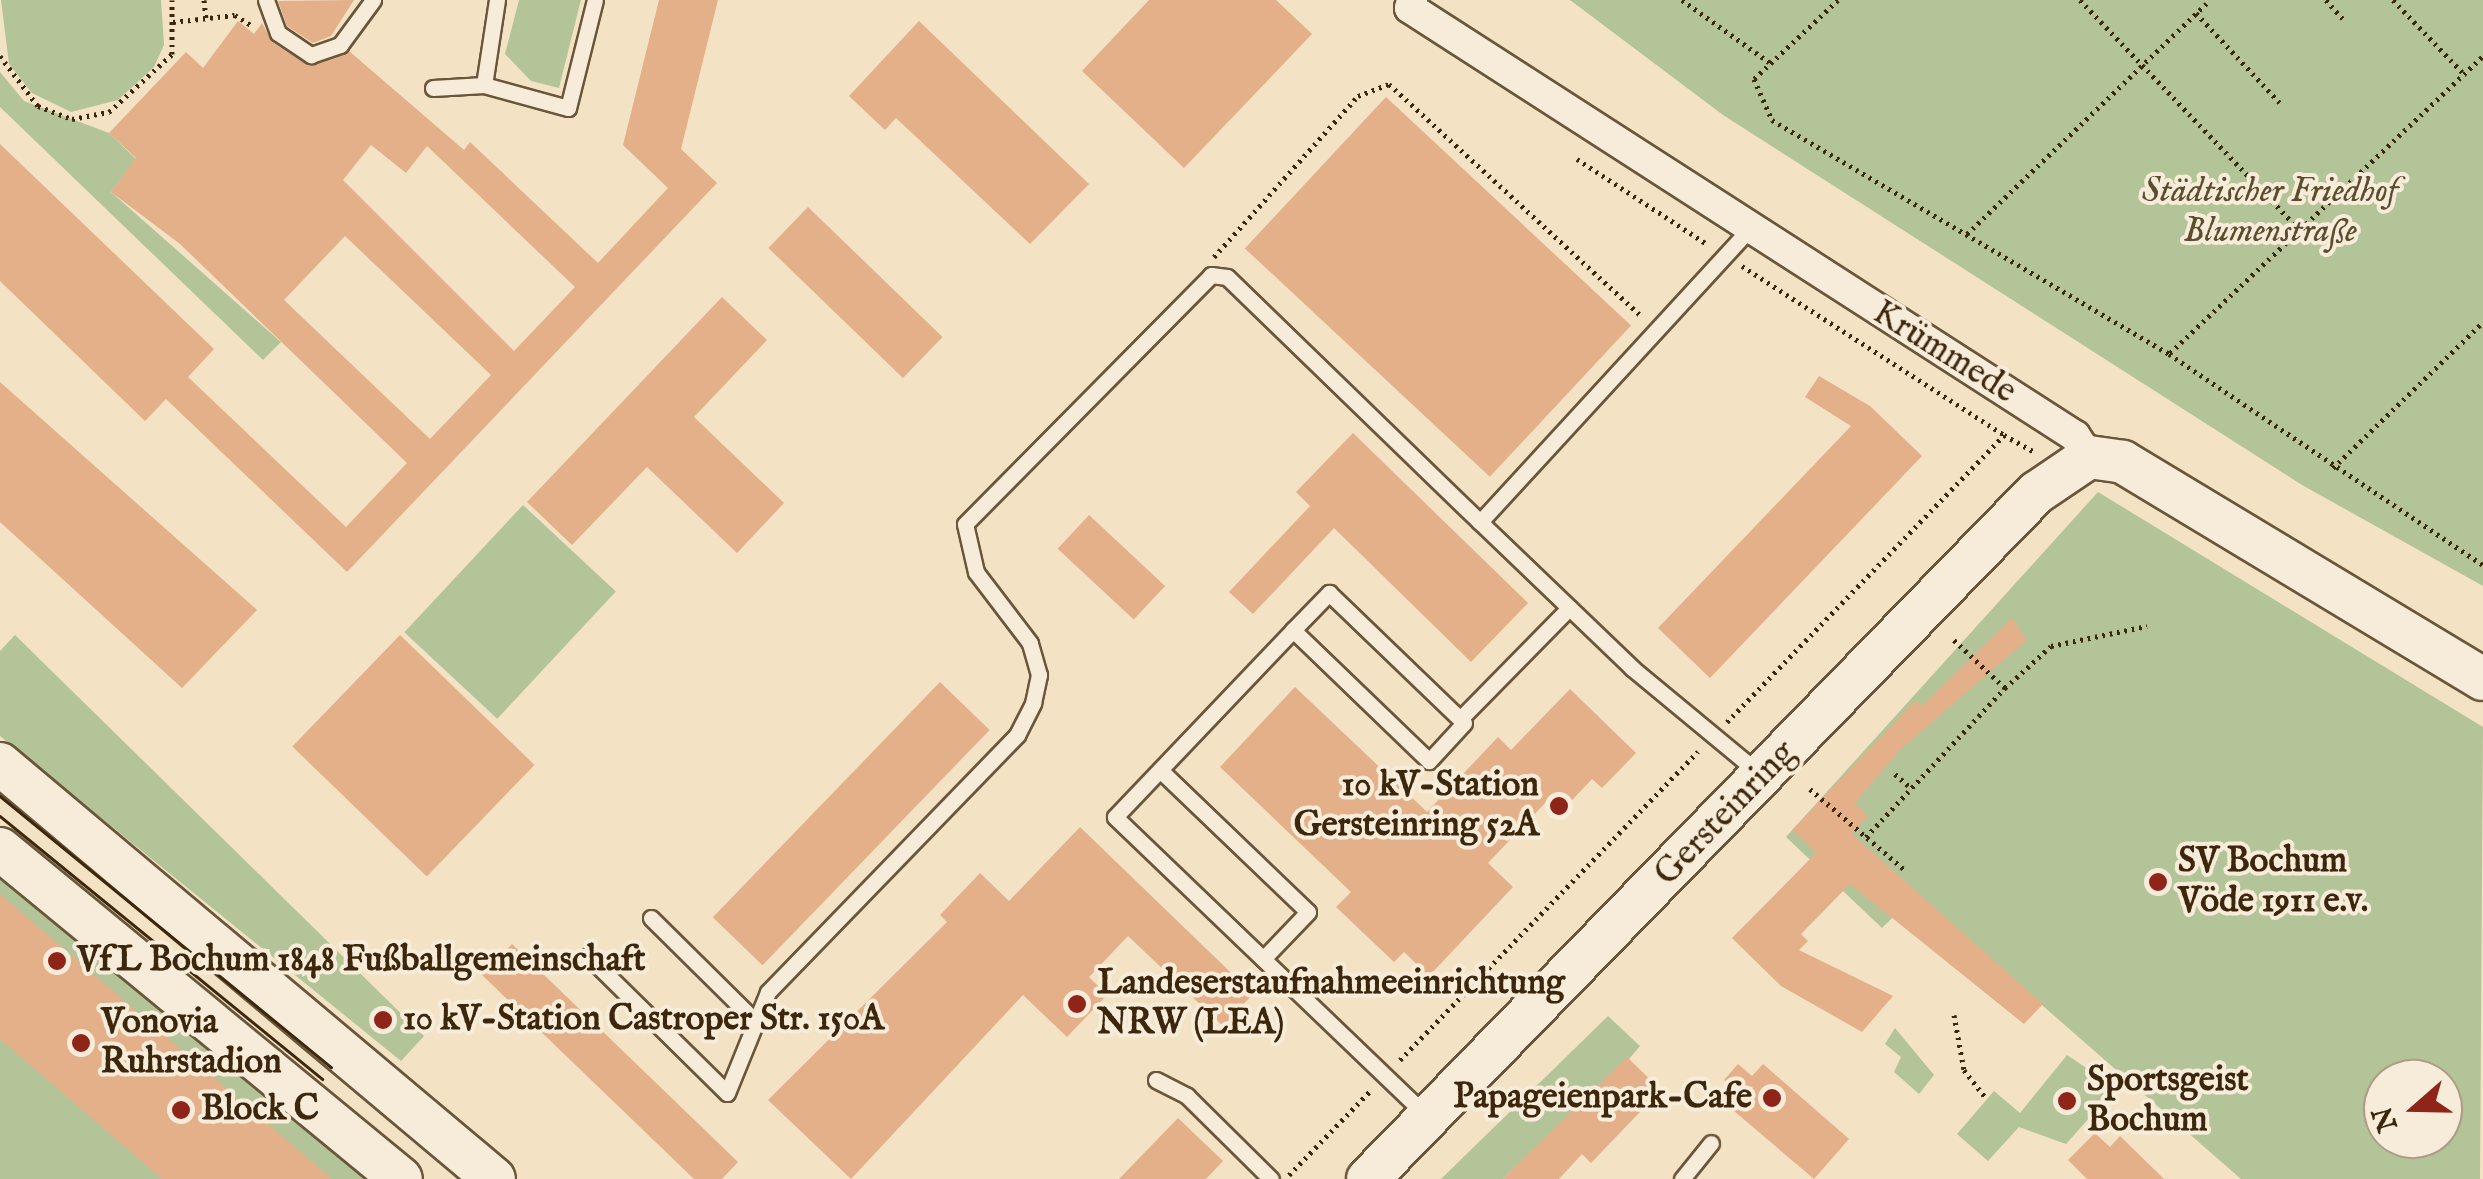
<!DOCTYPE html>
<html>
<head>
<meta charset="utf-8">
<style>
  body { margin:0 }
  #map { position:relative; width:2483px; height:1179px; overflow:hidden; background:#f3e2c4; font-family:"IM FELL English",serif }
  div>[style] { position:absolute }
  .green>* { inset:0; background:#b4c499; transform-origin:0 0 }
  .building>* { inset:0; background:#e3b089; transform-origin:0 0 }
  .path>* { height:5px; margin-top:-2.5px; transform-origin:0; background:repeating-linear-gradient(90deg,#3d270c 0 2.5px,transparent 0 7.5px) }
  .roads { filter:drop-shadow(2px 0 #6a563a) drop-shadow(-2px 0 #6a563a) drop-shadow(0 2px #6a563a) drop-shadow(0 -2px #6a563a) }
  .lane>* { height:15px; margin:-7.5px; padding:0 7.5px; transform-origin:7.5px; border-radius:7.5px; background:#f7ecd9 }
  .street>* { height:30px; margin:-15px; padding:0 15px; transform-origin:15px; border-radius:15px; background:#f7ecd9 }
  .secondary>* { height:42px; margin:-21px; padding:0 21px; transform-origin:21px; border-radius:21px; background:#f7ecd9 }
  .tram>* { height:2.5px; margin:-1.25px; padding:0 1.25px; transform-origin:1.25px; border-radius:1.25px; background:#3d270c }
  .dots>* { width:28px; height:28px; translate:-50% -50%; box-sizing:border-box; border:5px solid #f7ecd9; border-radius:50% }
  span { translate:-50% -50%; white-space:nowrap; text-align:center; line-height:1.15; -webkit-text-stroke:8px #f7ecd9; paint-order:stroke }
  .park-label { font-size:35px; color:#5b4e2f; font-style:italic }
  .street-label { font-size:35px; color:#3d270c }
  .poi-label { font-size:35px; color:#3d270c; font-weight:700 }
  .right { translate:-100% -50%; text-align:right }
  .left { translate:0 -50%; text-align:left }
  .north { position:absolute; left:2363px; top:1059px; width:100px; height:100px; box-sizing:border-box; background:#f7ecd9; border:2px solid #ad9d87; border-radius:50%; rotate:250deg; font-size:28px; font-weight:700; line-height:40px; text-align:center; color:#3d270c }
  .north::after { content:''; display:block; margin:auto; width:35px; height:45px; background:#8f2418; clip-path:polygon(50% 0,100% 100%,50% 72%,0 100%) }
</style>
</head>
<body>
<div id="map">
  <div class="green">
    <i style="clip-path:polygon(1px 0,161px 0,164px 45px,154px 67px,118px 100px,71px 112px,32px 93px,9px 64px)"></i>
    <i style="clip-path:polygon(519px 0,581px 0,559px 88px,531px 81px,505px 54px)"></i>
    <i style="clip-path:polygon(1570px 0,2483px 0,2483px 586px,2302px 485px,1723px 115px)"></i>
    <i style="clip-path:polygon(0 72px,24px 101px,109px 133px,136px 159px,111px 192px,281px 342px,263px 360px,0 107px)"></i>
    <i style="clip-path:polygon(evenodd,2098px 492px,2483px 727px,2480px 1179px,2241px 1179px,1916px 895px,1882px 928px,1786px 837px,2098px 492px,2383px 1079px,2443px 1079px,2443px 1139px,2383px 1139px,2383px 1079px)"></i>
    <i style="left:523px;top:505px;width:127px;height:174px;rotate:43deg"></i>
    <i style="clip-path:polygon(15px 635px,424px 1036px,401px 1061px,0 736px,0 651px)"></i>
    <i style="clip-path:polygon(0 870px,374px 1179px,0 1179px)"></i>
    <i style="clip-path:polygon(1608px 1016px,1640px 1046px,1629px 1059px,1503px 1179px,1441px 1179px)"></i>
    <i style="clip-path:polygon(1895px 1028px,1934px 1075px,1919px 1094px,1894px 1072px,1901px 1057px,1885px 1044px)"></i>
    <i style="clip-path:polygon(2067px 1055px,2116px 1088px,2066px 1144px,2019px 1127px,1988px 1161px,1957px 1134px,1994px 1091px,2020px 1113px)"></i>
  </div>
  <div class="building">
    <i style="clip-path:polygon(354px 0,331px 36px,313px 43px,287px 26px,278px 1px)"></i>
    <i style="clip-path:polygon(evenodd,659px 0,718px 0,681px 149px,717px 183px,347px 572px,166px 399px,145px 421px,0 281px,0 144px,214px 349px,188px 377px,346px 527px,407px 463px,180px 244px,111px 192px,136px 158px,109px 133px,186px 52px,203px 68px,238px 21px,254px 34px,262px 23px,272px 42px,309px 66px,349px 51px,464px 150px,470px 142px,598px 263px,668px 188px,623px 145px,659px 0,371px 145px,406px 173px,427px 146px,575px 287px,514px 351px,343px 180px,371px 145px,659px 0,345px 236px,491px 375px,430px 439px,284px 300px,345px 236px)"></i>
    <i style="clip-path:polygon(1149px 0,1276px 0,1312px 34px,1184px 168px,1082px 71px)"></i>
    <i style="clip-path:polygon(919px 21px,1089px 184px,1030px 244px,896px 118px,885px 130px,849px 96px)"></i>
    <i style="left:1386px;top:97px;width:335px;height:207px;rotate:43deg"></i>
    <i style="left:808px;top:207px;width:187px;height:57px;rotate:44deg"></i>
    <i style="clip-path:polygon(722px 297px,767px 340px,694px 417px,784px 503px,737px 553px,647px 467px,572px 545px,527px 502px)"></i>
    <i style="clip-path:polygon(1819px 376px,1870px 406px,1922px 456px,1710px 678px,1658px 628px,1851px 426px,1805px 397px)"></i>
    <i style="clip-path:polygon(0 382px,257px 610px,182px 688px,0 522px)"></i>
    <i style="clip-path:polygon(1353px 433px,1528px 603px,1471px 662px,1334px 528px,1253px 614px,1229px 592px,1310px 506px,1296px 492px)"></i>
    <i style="left:1089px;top:515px;width:104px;height:46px;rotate:43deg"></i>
    <i style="clip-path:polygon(2012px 618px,2027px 640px,1900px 750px,1855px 803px,1868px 816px,1852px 834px,2043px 1004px,2024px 1024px,1850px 884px,1801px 934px,1808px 941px,1799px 950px,1893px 996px,1862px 1032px,1781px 986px,1732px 938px,1816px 853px,1792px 830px,1916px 700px,1922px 706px)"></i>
    <i style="left:400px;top:635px;width:187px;height:155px;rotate:44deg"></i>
    <i style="left:940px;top:682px;width:69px;height:327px;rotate:44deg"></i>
    <i style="clip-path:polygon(1295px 687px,1427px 812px,1498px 737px,1511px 750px,1570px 689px,1636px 753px,1602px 788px,1592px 779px,1558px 815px,1546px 802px,1488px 863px,1513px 887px,1429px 976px,1404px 952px,1394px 962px,1336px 907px,1351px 892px,1220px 767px)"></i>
    <i style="clip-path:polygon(1080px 827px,1253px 994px,1223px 1026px,1128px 936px,1089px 977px,1107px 995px,1067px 1037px,1023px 995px,851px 1179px,768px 1100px,947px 922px,940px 915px,980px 873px,1009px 901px)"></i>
    <i style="clip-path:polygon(0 894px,332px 1179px,162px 1179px,0 1039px)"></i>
    <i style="clip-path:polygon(512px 944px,738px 1162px,722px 1179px,694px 1179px,482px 975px)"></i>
    <i style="clip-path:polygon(1627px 1057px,1661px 1090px,1591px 1163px,1582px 1154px,1559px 1179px,1503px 1179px)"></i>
    <i style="clip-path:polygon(1738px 1064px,1752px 1076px,1763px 1064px,1849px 1139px,1814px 1179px,1727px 1105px,1738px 1093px,1724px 1080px)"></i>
    <i style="clip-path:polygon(1178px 1118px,1223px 1161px,1206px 1179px,1119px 1179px)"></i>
    <i style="clip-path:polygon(2095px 1133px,2110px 1147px,2120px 1136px,2164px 1179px,2087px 1179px,2068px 1160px)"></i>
  </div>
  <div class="path">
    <i style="left:204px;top:0;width:18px;rotate:84deg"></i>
    <i style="left:1682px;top:0;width:107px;rotate:35.5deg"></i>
    <i style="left:1838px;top:0;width:115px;rotate:136.8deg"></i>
    <i style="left:1754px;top:79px;width:45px;rotate:66.3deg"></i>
    <i style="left:1772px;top:120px;width:461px;rotate:30.5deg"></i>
    <i style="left:2169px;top:354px;width:378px;rotate:33.9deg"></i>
    <i style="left:2080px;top:0;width:321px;rotate:46.3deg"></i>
    <i style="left:2326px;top:0;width:25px;rotate:48deg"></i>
    <i style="left:2393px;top:0;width:103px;rotate:46.2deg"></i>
    <i style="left:2196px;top:13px;width:125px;rotate:47deg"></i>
    <i style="left:173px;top:22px;width:62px;rotate:-6.4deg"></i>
    <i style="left:235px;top:15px;width:19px;rotate:32deg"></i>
    <i style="left:0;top:56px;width:63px;rotate:52.8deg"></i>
    <i style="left:38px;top:106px;width:36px;rotate:21deg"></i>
    <i style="left:72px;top:119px;width:38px;rotate:-11deg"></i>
    <i style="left:109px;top:112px;width:86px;rotate:-42.6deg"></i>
    <i style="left:172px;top:54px;width:54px;rotate:-90deg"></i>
    <i style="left:1577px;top:159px;width:155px;rotate:33.2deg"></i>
    <i style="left:1967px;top:234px;width:337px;rotate:-43.9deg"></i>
    <i style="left:1214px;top:257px;width:216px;rotate:-48.2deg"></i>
    <i style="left:1358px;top:96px;width:33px;rotate:-21deg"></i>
    <i style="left:1389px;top:84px;width:343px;rotate:42.6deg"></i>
    <i style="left:1742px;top:266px;width:312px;rotate:32.8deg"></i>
    <i style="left:2170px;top:353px;width:431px;rotate:-43.5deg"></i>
    <i style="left:2333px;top:468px;width:209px;rotate:-44.2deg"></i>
    <i style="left:2005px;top:688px;width:62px;rotate:-42.4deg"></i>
    <i style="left:2051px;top:646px;width:98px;rotate:-11.8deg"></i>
    <i style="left:1727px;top:722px;width:399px;rotate:-46deg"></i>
    <i style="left:2004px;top:435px;width:35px;rotate:29deg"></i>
    <i style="left:1895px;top:774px;width:21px;rotate:41deg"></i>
    <i style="left:1810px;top:789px;width:125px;rotate:40.5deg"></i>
    <i style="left:1866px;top:837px;width:204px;rotate:-47deg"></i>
    <i style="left:2005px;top:688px;width:71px;rotate:-136.7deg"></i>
    <i style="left:1954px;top:1015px;width:56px;rotate:79.7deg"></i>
    <i style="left:1964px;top:1070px;width:37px;rotate:52deg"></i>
    <i style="left:1400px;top:1060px;width:429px;rotate:-46deg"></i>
    <i style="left:1289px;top:1175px;width:120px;rotate:-46deg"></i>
  </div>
  <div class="roads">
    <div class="lane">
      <i style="left:266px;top:0;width:35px;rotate:70deg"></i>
      <i style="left:278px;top:33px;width:40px;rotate:34deg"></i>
      <i style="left:311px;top:55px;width:31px;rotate:-19deg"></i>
      <i style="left:340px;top:45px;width:56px;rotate:-53.7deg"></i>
      <i style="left:484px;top:85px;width:86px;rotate:-81.3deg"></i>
      <i style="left:433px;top:88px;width:51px;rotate:-3.4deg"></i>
      <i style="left:484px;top:85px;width:87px;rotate:15.3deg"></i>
      <i style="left:568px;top:108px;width:111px;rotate:-76deg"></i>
      <i style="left:1480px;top:522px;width:211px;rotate:43.8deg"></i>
      <i style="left:1632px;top:668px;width:165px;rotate:39.6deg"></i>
      <i style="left:1293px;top:630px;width:52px;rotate:-45.8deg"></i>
      <i style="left:1329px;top:593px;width:187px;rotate:43.9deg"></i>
      <i style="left:1464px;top:723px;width:52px;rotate:132.6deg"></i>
      <i style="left:1429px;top:761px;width:189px;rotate:-136.1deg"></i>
      <i style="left:1293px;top:630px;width:258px;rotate:133.6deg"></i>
      <i style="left:1115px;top:817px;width:429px;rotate:43.8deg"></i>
      <i style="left:1460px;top:719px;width:156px;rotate:-45.5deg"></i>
      <i style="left:1160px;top:770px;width:205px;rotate:43.8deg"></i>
      <i style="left:1308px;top:912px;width:65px;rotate:133.8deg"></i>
      <i style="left:651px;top:918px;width:144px;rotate:44.7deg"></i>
      <i style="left:588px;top:956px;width:195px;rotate:44.6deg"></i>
      <i style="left:727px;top:1093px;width:109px;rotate:-67.9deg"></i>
      <i style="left:768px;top:992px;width:358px;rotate:-45.9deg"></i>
      <i style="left:1017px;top:735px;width:36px;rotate:-63deg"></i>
      <i style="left:1033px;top:703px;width:29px;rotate:-78deg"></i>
      <i style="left:1039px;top:675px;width:33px;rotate:-106deg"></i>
      <i style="left:1030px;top:643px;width:89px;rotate:-127.3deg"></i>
      <i style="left:976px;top:572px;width:49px;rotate:-102.9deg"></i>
      <i style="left:965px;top:524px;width:350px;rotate:-45.3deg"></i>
      <i style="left:1211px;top:275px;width:16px;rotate:7deg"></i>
      <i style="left:1227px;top:277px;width:352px;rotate:44.1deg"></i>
      <i style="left:1480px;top:522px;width:398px;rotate:-47.4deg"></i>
      <i style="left:1156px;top:1080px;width:35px;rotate:27deg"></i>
      <i style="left:1187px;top:1096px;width:118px;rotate:44.7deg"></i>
      <i style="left:1682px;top:1179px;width:46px;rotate:-51.1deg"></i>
    </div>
    <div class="street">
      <i style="left:1412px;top:0;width:8px;rotate:104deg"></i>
      <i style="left:1410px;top:8px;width:791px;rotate:32.77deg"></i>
      <i style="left:2075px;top:436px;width:25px;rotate:56deg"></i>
    </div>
    <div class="secondary">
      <i style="left:0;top:764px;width:645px;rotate:40.03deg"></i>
      <i style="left:0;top:849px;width:519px;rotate:39.45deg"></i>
      <i style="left:1368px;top:1179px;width:958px;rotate:-45.76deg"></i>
      <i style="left:2036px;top:493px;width:64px;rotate:-34.2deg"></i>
      <i style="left:2089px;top:457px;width:34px;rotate:8deg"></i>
      <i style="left:2123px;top:462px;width:420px;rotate:31.1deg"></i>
    </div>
  </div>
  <div class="tram">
    <i style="left:0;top:796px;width:428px;rotate:39.3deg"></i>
    <i style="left:0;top:816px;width:416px;rotate:39.2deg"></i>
  </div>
  <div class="dots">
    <i style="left:1559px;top:806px;background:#8f2418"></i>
    <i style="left:2158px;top:882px;background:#8f2418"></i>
    <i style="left:57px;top:961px;background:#8f2418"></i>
    <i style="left:1077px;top:1004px;background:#8f2418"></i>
    <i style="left:383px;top:1020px;background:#8f2418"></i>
    <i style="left:81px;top:1043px;background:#8f2418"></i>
    <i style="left:1772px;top:1098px;background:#8f2418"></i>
    <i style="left:2067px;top:1101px;background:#8f2418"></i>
    <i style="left:181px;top:1110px;background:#8f2418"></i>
  </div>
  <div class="park-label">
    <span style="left:2270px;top:212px">Städtischer Friedhof<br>Blumenstraße</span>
  </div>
  <div class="street-label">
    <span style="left:1944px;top:353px;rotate:32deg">Krümmede</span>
    <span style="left:1726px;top:814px;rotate:-46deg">Gersteinring</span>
  </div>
  <div class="poi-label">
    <span class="right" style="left:1539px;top:806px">10 kV-Station<br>Gersteinring 52A</span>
    <span class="left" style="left:2178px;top:882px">SV Bochum<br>Vöde 1911 e.v.</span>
    <span class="left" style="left:77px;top:961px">VfL Bochum 1848 Fußballgemeinschaft</span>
    <span class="left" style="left:1097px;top:1004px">Landeserstaufnahmeeinrichtung<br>NRW (LEA)</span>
    <span class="left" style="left:403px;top:1020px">10 kV-Station Castroper Str. 150A</span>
    <span class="left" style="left:101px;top:1043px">Vonovia<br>Ruhrstadion</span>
    <span class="left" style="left:2087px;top:1101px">Sportsgeist<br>Bochum</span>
    <span class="right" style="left:1752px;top:1098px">Papageienpark-Cafe</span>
    <span class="left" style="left:201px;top:1110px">Block C</span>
  </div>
  <div class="north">N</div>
</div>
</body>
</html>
